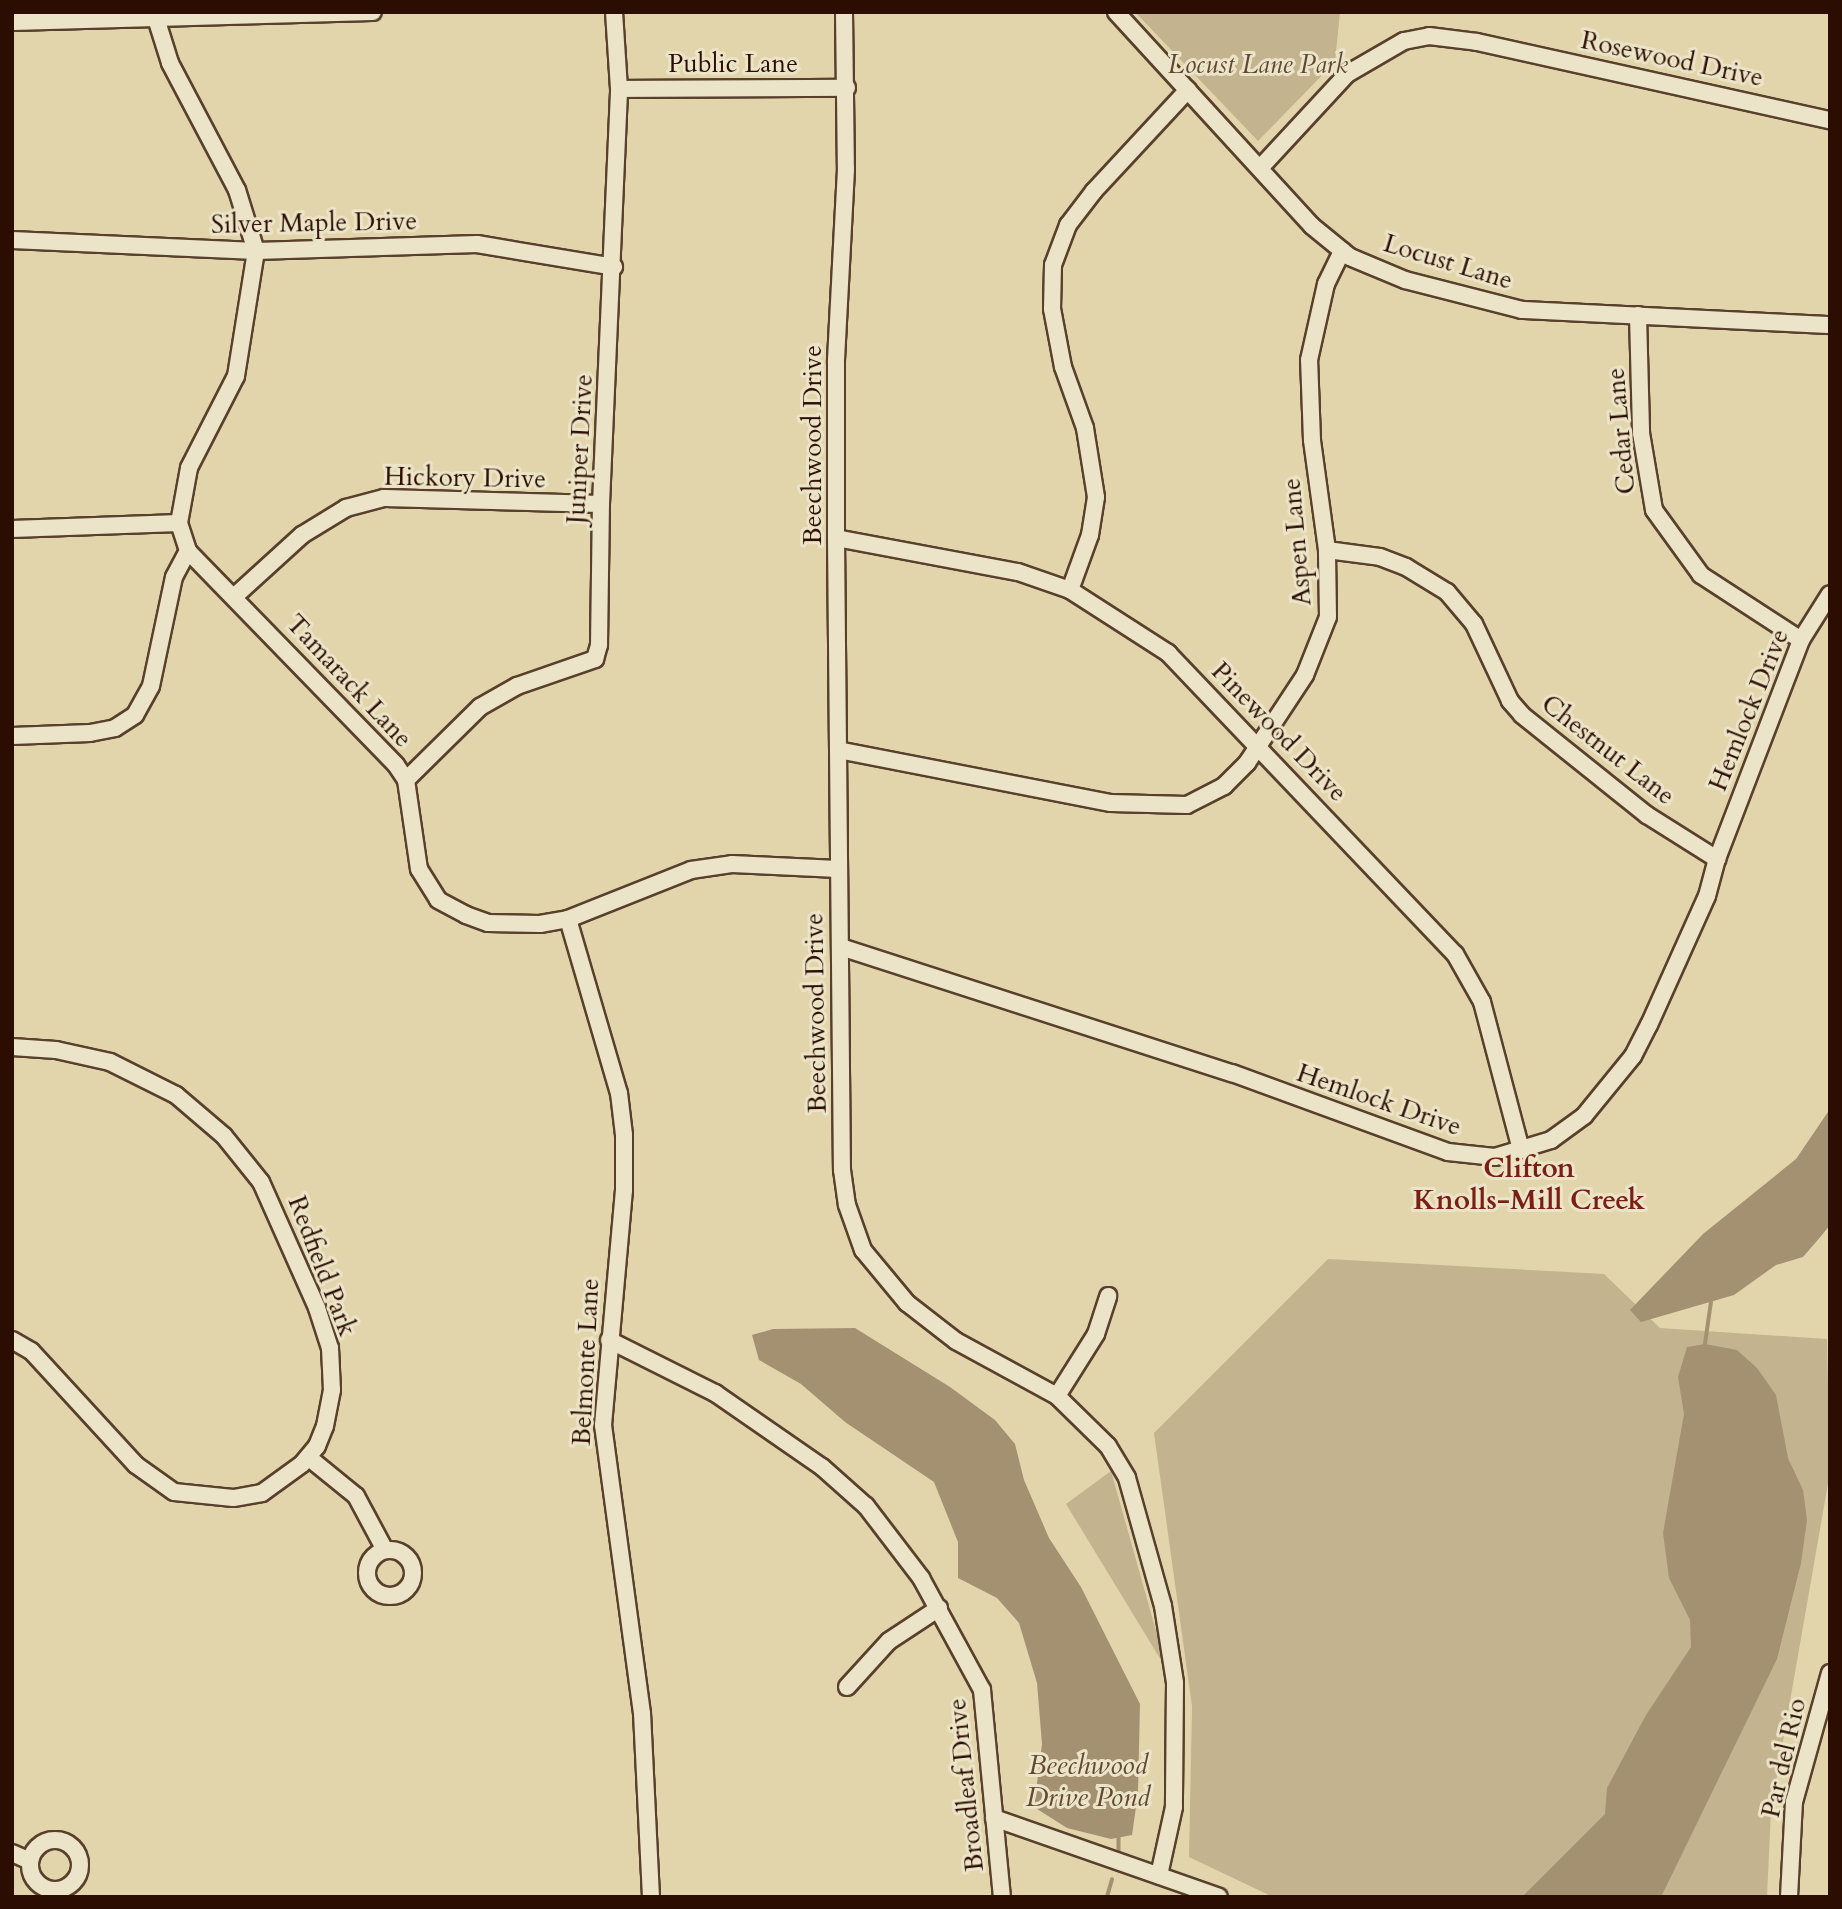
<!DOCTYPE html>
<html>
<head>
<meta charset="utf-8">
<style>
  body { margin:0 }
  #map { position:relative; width:1842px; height:1909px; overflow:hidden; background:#e2d5ab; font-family:Cardo,serif }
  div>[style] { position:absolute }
  .green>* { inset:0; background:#c3b38e }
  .water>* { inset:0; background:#a49171 }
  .stream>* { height:3.5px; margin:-1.75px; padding:0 1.75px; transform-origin:1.75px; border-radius:1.75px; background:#a49171 }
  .roads { filter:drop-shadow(2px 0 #59402c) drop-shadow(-2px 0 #59402c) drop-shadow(0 2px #59402c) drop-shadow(0 -2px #59402c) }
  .minor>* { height:16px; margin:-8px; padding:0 8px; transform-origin:8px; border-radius:8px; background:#ece4c8 }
  .minor>.ring { margin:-8px; padding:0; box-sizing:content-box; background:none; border:16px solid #ece4c8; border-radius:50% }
  span { translate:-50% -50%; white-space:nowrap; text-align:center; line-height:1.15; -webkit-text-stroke:6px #ece4c8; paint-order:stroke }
  .street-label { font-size:26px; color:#2b0e01 }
  .park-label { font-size:26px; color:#604832; font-style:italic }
  .neighbourhood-label { font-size:28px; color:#7a1f14; font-weight:700 }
  .water-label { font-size:28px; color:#614933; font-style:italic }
  .frame { position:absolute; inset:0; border:14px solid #2b0e01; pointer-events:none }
</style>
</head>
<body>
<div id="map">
  <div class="green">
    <i style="clip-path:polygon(1135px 12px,1340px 12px,1335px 62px,1258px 141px)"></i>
    <i style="clip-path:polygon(1328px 1259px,1604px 1274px,1660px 1328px,1827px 1339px,1830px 1472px,1771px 1810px,1767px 1897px,1273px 1897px,1189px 1857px,1192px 1706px,1154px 1433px)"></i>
    <i style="clip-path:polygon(1111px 1471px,1167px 1670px,1066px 1504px)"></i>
  </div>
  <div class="water">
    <i style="clip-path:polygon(1830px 1109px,1830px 1225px,1822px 1235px,1803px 1257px,1776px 1265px,1734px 1295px,1641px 1322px,1630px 1310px,1703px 1234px,1796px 1159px)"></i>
    <i style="clip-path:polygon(855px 1328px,950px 1387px,995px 1420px,1015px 1444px,1024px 1480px,1049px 1538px,1081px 1587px,1140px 1704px,1138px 1793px,1132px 1835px,1111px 1839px,1067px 1828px,1034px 1807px,1042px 1744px,1037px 1683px,1019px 1623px,997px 1598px,958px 1578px,958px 1542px,934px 1482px,845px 1422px,801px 1384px,759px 1360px,752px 1335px,773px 1329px)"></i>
    <i style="clip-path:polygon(1705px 1344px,1737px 1350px,1757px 1368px,1776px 1395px,1788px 1458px,1803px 1490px,1807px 1520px,1801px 1563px,1777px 1659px,1661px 1897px,1522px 1897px,1605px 1814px,1607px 1788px,1646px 1715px,1691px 1647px,1690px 1620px,1669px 1578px,1663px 1533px,1684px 1414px,1678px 1377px,1687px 1347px)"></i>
  </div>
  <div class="stream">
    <i style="left:1705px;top:1344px;width:42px;rotate:-81.9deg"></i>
    <i style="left:1119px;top:1838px;width:14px;rotate:90deg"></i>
    <i style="left:1107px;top:1897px;width:18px;rotate:-74deg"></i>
  </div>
  <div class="roads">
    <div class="minor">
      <i style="left:844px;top:12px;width:157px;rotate:89.3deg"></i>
      <i style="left:846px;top:169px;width:194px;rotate:93deg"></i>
      <i style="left:836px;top:363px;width:175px;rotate:90deg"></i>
      <i style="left:836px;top:538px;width:632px;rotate:89.46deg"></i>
      <i style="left:842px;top:1170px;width:35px;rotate:82deg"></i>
      <i style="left:847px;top:1205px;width:48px;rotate:70.4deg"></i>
      <i style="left:863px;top:1250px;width:69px;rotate:50.3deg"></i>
      <i style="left:907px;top:1303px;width:62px;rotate:37.8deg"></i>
      <i style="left:956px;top:1341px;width:115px;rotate:28.6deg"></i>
      <i style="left:1057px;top:1396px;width:71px;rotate:44.4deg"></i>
      <i style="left:1108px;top:1446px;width:37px;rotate:59deg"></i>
      <i style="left:1127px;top:1478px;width:133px;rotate:74.3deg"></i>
      <i style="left:1163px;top:1606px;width:78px;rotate:81.1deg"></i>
      <i style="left:1175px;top:1683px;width:124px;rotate:90.5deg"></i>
      <i style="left:1174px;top:1807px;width:70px;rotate:102.4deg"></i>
      <i style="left:1116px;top:12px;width:290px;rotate:47.5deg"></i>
      <i style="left:1312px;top:226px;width:49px;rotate:39.2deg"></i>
      <i style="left:1350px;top:257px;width:60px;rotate:22.7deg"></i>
      <i style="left:1405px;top:280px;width:121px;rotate:14.4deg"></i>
      <i style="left:1522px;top:310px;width:308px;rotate:2.8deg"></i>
      <i style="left:155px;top:15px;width:50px;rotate:72.6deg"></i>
      <i style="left:170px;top:63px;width:144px;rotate:62.2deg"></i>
      <i style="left:237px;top:190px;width:64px;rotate:72.7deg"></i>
      <i style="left:256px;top:251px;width:127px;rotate:99.1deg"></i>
      <i style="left:236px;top:376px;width:103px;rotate:117.1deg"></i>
      <i style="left:189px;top:468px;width:56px;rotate:100.3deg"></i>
      <i style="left:12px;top:22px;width:361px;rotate:-1.6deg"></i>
      <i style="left:619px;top:89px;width:228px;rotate:-0.3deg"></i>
      <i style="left:1261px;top:167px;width:127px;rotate:-47.2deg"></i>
      <i style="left:1347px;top:74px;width:66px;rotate:-30.1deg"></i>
      <i style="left:1404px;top:41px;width:25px;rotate:-11deg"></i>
      <i style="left:1429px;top:36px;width:48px;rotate:7.1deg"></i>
      <i style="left:1477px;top:42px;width:362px;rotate:12.5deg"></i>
      <i style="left:12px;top:240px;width:244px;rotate:2.6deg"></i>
      <i style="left:256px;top:251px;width:221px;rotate:-1.8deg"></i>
      <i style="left:477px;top:244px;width:139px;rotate:9.5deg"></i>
      <i style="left:1638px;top:315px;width:118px;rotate:88.5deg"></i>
      <i style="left:1641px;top:433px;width:78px;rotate:80.4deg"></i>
      <i style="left:1654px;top:510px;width:80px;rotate:54.1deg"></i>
      <i style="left:1701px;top:575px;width:119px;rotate:33deg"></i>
      <i style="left:12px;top:529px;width:167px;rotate:-2.1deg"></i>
      <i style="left:179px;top:523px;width:29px;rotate:72deg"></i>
      <i style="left:188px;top:551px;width:298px;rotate:45.8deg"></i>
      <i style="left:396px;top:765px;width:18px;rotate:56deg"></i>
      <i style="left:406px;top:780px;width:90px;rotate:81.7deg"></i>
      <i style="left:419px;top:869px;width:36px;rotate:58deg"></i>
      <i style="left:438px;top:900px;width:32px;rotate:28deg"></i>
      <i style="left:466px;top:915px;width:23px;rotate:20deg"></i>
      <i style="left:488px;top:923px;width:52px;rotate:1.1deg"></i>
      <i style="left:540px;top:924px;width:28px;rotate:-10deg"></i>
      <i style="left:568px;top:919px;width:132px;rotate:-21.7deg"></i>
      <i style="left:691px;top:870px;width:41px;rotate:-8.3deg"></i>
      <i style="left:732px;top:864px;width:106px;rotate:2.7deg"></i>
      <i style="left:836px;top:538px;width:185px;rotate:10.6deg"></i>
      <i style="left:1018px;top:572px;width:55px;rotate:19.1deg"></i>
      <i style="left:1070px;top:590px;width:117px;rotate:32.7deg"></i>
      <i style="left:1168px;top:653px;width:416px;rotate:46.4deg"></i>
      <i style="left:1455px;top:954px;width:55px;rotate:60.6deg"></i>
      <i style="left:1482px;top:1002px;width:153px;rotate:75.2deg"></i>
      <i style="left:1327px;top:550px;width:53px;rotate:7.5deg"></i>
      <i style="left:1380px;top:557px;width:28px;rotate:21deg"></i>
      <i style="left:1406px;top:567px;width:48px;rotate:31.4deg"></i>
      <i style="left:1447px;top:592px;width:42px;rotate:49.8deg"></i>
      <i style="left:1474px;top:624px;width:85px;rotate:64.9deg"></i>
      <i style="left:1510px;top:701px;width:18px;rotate:49deg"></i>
      <i style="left:1522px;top:715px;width:160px;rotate:38.7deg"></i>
      <i style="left:1647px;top:815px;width:83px;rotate:32.2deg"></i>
      <i style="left:1070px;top:590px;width:59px;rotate:-70deg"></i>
      <i style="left:1090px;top:535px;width:38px;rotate:-81deg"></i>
      <i style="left:1096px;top:497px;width:70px;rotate:-99.1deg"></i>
      <i style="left:1085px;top:428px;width:65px;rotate:-109.8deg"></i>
      <i style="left:1063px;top:367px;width:59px;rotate:-100.7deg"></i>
      <i style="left:1052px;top:309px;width:44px;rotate:-88.7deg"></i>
      <i style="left:1053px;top:265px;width:43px;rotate:-69.4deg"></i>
      <i style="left:1068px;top:225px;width:43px;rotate:-52.6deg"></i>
      <i style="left:1094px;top:191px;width:138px;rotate:-47.1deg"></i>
      <i style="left:235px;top:596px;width:91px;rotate:-42.3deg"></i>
      <i style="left:302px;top:535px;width:52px;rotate:-31.5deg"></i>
      <i style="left:346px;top:508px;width:39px;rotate:-15deg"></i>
      <i style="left:384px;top:498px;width:217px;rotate:1.6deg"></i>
      <i style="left:12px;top:736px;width:78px;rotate:-2.2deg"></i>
      <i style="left:90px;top:733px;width:25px;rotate:-11deg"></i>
      <i style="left:115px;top:728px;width:24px;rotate:-33deg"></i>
      <i style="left:135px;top:715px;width:33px;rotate:-61deg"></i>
      <i style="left:151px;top:686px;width:111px;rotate:-78.1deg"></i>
      <i style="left:174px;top:577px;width:30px;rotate:-62deg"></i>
      <i style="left:838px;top:750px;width:278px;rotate:11deg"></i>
      <i style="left:1111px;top:803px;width:76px;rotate:1.5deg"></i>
      <i style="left:1187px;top:805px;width:42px;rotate:-27.2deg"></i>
      <i style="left:1224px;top:786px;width:33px;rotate:-45deg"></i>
      <i style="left:1247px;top:763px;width:105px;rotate:-56.6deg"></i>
      <i style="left:1305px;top:675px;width:62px;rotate:-68.4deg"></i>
      <i style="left:1328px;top:617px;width:67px;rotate:-90.9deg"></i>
      <i style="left:1327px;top:550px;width:111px;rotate:-97.8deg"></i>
      <i style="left:1312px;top:440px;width:80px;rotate:-92.1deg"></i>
      <i style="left:1309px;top:360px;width:78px;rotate:-77.4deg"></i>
      <i style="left:1326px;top:284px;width:37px;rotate:-64deg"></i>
      <i style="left:406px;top:780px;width:104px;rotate:-44.6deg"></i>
      <i style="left:480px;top:707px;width:43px;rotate:-29.6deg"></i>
      <i style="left:517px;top:686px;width:83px;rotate:-19.1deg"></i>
      <i style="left:595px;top:659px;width:15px;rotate:-74deg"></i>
      <i style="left:599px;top:645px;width:141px;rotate:-89.2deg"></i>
      <i style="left:601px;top:504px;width:415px;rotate:-87.5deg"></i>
      <i style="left:619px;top:89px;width:77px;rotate:-93.7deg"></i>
      <i style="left:568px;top:919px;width:181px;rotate:73.7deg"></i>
      <i style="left:619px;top:1093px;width:42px;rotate:83.2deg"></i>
      <i style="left:624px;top:1135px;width:55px;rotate:90deg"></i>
      <i style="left:624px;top:1190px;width:236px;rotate:95.1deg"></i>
      <i style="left:603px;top:1425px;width:291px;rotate:82.3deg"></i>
      <i style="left:642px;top:1713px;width:184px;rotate:87.2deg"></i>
      <i style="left:841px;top:947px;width:411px;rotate:17.9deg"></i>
      <i style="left:1232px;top:1073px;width:230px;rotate:20.1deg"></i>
      <i style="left:1448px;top:1152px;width:47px;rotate:6.1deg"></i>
      <i style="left:1495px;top:1157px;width:59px;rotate:-16.9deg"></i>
      <i style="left:1551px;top:1140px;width:41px;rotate:-36deg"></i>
      <i style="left:1584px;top:1116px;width:77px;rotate:-50.8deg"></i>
      <i style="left:1633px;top:1056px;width:35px;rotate:-63deg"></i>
      <i style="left:1649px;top:1025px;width:141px;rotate:-65.8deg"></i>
      <i style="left:1707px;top:896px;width:38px;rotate:-75deg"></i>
      <i style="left:1717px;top:859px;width:235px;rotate:-69deg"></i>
      <i style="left:1801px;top:640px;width:54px;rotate:-57.8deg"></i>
      <i style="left:12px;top:1047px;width:44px;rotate:3.9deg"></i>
      <i style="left:56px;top:1050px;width:55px;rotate:12.5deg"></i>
      <i style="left:110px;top:1062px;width:74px;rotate:26.6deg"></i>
      <i style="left:176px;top:1095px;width:63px;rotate:40.5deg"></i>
      <i style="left:224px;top:1136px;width:59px;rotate:51.2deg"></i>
      <i style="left:261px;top:1182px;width:138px;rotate:66deg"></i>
      <i style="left:317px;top:1308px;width:42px;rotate:72deg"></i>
      <i style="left:330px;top:1348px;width:42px;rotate:87.3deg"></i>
      <i style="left:332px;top:1390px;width:37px;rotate:101deg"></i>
      <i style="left:325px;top:1426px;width:22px;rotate:112deg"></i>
      <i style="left:317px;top:1446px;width:23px;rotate:130deg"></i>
      <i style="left:302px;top:1464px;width:49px;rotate:144.1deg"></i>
      <i style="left:262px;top:1493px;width:29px;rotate:170deg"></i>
      <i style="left:233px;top:1498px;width:59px;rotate:-174.2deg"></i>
      <i style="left:174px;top:1492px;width:47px;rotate:-144.6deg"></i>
      <i style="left:136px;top:1465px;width:155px;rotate:-132.6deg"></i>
      <i style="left:31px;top:1351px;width:22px;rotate:-150deg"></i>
      <i style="left:609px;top:1340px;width:119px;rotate:26.6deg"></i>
      <i style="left:715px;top:1393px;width:130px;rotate:34.7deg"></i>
      <i style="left:822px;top:1467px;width:59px;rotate:41.6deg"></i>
      <i style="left:866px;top:1506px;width:91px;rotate:52.6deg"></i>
      <i style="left:921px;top:1578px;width:128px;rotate:61.4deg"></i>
      <i style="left:982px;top:1690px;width:208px;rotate:84.5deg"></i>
      <i style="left:1057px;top:1396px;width:73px;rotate:-57.8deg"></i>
      <i style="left:1096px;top:1334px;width:40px;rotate:-72deg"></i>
      <i style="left:308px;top:1457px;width:62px;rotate:39.1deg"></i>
      <i style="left:356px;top:1496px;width:61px;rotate:61.8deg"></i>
      <i class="ring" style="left:367px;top:1550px;width:30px;height:30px"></i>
      <i style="left:847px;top:1687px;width:62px;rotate:-47.6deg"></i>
      <i style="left:889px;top:1641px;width:60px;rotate:-33.4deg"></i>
      <i style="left:994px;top:1818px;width:238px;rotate:19.3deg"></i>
      <i class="ring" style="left:30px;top:1840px;width:34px;height:34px"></i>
      <i style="left:12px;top:1853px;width:20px;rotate:24deg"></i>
      <i style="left:1789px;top:1897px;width:95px;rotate:-87deg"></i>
      <i style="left:1794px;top:1802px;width:134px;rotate:-74.4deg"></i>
    </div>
  </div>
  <div class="street-label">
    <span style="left:1672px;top:59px;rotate:12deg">Rosewood Drive</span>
    <span style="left:733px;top:64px">Public Lane</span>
    <span style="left:314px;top:223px;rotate:-1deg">Silver Maple Drive</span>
    <span style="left:1448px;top:262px;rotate:17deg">Locust Lane</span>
    <span style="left:1621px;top:431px;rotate:-95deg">Cedar Lane</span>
    <span style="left:813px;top:445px;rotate:-90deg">Beechwood Drive</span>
    <span style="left:580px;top:449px;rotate:-87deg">Juniper Drive</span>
    <span style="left:465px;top:478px;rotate:1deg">Hickory Drive</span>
    <span style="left:1297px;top:542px;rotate:-95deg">Aspen Lane</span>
    <span style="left:349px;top:681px;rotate:47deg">Tamarack Lane</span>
    <span style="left:1749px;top:710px;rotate:-68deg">Hemlock Drive</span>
    <span style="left:1279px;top:732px;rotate:46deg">Pinewood Drive</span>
    <span style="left:1608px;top:750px;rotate:38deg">Chestnut Lane</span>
    <span style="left:816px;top:1013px;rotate:-91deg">Beechwood Drive</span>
    <span style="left:1379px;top:1100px;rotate:19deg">Hemlock Drive</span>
    <span style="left:322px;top:1266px;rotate:69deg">Redfield Park</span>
    <span style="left:586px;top:1362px;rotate:-87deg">Belmonte Lane</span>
    <span style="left:1784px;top:1758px;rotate:-77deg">Par del Rio</span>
    <span style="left:966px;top:1785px;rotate:-96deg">Broadleaf Drive</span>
  </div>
  <div class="park-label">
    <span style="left:1258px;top:65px">Locust Lane Park</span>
  </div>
  <div class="neighbourhood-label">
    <span style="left:1529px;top:1184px">Clifton<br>Knolls-Mill Creek</span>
  </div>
  <div class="water-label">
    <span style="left:1088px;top:1781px">Beechwood<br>Drive Pond</span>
  </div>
  <div class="frame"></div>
</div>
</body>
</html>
